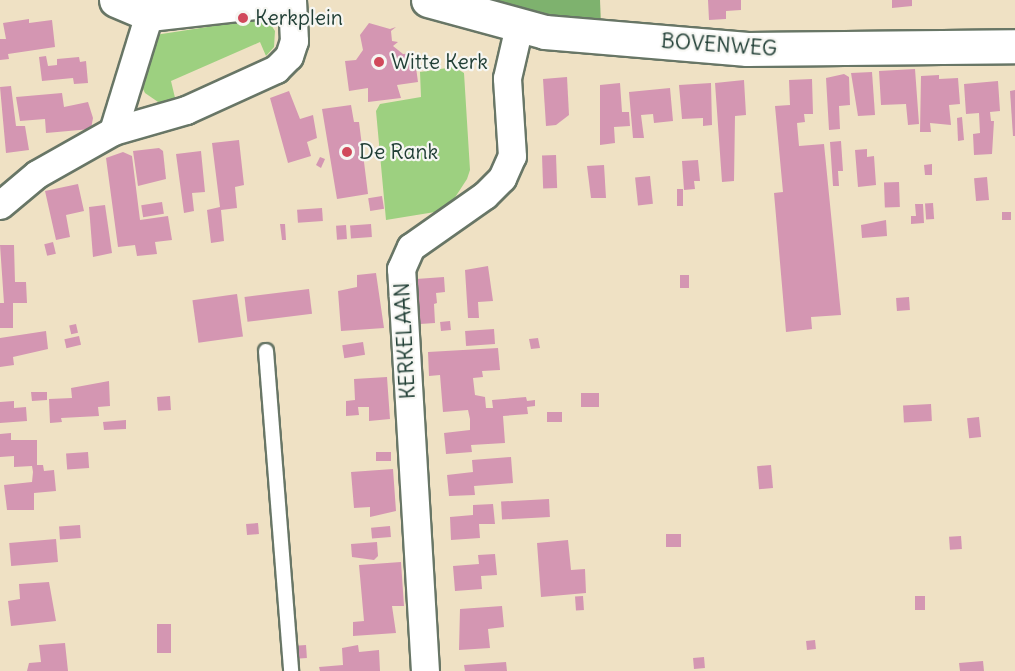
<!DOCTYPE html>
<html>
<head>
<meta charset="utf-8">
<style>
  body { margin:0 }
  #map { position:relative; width:1015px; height:671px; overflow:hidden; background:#efe1c4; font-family:Delius,sans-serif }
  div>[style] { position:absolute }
  .green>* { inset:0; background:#9dd080 }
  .forest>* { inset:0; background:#7eb26e }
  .building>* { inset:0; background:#d496b2; transform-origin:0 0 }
  .roads { filter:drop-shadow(2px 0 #687666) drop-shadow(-2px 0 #687666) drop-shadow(0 2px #687666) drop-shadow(0 -2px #687666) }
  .service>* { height:14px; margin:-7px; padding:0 7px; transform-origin:7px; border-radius:7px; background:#fff }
  .minor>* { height:27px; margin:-13.5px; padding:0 13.5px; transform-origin:13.5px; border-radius:13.5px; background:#fff }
  .tertiary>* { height:33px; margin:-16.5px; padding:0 16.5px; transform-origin:16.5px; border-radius:16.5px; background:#fff }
  .dots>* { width:16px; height:16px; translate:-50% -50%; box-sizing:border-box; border:3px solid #f6f6f2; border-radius:50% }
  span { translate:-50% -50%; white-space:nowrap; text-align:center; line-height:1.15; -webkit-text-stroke:4.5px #f6f6f2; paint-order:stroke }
  .poi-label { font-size:21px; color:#1f3d34 }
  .left { translate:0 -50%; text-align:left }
  .street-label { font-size:21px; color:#1f3d34 }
</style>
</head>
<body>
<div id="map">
  <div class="green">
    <i style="clip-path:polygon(259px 19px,269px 22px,275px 31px,274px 47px,266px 56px,260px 42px,171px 81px,176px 102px,161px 104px,145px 93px,140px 83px,155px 35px)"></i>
    <i style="clip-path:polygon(454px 67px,464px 73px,470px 170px,467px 179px,454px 199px,435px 212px,386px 220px,376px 111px,380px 104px,421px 97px,420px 72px)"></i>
  </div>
  <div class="forest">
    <i style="clip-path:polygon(488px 0,600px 0,601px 26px,541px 17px)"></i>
  </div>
  <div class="building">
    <i style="clip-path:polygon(708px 0,741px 0,741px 10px,726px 11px,726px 19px,709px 20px)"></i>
    <i style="clip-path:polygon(892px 0,912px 0,912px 6px,892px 8px)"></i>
    <i style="clip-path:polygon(29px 19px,29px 23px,52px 20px,55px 47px,8px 54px,9px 59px,0 60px,0 39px,6px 39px,3px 23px)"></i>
    <i style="clip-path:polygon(369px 23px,390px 29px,396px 27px,391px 31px,392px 41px,398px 42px,393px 46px,403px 54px,414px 53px,418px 82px,397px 85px,401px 98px,368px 102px,368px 88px,349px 91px,345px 61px,356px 60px,363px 50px,360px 35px)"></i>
    <i style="clip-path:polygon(46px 56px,48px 66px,57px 65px,57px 59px,79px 57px,80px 62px,86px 61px,88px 83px,74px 84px,73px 78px,42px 81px,39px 57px)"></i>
    <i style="clip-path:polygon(915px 69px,919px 124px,908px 125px,906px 104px,881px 105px,879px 71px)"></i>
    <i style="clip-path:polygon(872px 72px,875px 115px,858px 116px,851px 73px)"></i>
    <i style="clip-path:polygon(844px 74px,849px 77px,850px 105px,839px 106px,840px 129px,829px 130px,826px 78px)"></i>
    <i style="clip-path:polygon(939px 75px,939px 79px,958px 78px,960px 104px,949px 105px,951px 125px,930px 123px,931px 132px,920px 132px,921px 76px)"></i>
    <i style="clip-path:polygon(567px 77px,569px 115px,556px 125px,546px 126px,543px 79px)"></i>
    <i style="clip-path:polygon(812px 79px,813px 114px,804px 114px,805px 122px,797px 123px,799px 146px,824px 144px,841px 315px,811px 317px,812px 329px,786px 332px,774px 193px,783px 192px,775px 106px,790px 105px,789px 80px)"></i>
    <i style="clip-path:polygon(744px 80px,746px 115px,735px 116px,734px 181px,722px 182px,715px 83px)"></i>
    <i style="clip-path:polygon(998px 81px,1000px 111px,990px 112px,991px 121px,994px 121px,992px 154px,974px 155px,973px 134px,980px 133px,979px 113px,966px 114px,964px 84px)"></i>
    <i style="clip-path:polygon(620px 83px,622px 112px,629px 112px,630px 126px,614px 127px,615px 143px,600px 145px,600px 85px)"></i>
    <i style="clip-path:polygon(711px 83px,712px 125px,703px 126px,703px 118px,682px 119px,679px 85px)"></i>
    <i style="clip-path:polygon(11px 86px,16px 126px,25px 126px,29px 150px,6px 153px,0 87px)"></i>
    <i style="clip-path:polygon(670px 88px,673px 121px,654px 123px,653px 114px,641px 115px,644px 138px,633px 138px,629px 92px)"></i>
    <i style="clip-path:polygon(1015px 90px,1015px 136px,1013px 136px,1010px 91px)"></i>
    <i style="clip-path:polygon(289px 91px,300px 119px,313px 115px,317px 138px,307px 142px,311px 156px,288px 163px,270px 98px)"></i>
    <i style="clip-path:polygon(62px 93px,64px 107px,88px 102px,93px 118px,91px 129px,46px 133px,45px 119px,20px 121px,16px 97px)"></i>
    <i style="clip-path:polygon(351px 105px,354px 122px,359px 122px,368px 194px,337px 199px,322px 109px)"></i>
    <i style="clip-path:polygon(962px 117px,964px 140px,958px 141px,957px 118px)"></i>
    <i style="clip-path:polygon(239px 140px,244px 185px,235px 187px,237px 208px,221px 210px,224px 241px,211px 243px,207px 210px,220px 207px,212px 143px)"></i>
    <i style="clip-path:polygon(841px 141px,843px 171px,838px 171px,839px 186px,833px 186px,830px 142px)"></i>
    <i style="clip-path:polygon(159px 148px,163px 151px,166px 179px,138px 186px,133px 151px)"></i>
    <i style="clip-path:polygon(867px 149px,867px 157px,874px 156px,876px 185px,858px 187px,855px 150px)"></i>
    <i style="clip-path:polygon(201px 151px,205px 192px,192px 193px,194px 211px,184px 213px,176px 154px)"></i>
    <i style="clip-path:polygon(123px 152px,132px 156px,140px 220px,168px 216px,172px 240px,155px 242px,157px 254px,137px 256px,135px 245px,118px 247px,106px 158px)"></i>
    <i style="left:556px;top:155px;width:33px;height:14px;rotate:88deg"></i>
    <i style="clip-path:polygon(320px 157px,325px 159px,321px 168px,316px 165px)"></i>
    <i style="clip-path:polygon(698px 160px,700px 181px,694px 181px,695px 189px,684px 190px,682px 161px)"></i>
    <i style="clip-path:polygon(932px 164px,932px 175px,925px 175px,924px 165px)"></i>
    <i style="clip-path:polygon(604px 165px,606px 198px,591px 198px,587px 166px)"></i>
    <i style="left:650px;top:176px;width:28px;height:15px;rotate:84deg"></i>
    <i style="left:987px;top:177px;width:23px;height:13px;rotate:85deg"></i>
    <i style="left:899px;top:182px;width:25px;height:15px;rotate:88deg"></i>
    <i style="clip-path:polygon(78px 184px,84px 211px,66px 215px,70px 237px,56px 240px,45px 191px)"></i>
    <i style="left:677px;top:189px;width:6px;height:17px"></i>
    <i style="left:382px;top:196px;width:13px;height:14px;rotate:81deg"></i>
    <i style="left:162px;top:202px;width:12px;height:21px;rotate:81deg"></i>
    <i style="left:933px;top:203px;width:16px;height:8px;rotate:86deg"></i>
    <i style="clip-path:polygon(915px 204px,923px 204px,924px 223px,911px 224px,911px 216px,916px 216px)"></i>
    <i style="clip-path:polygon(105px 205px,112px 253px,93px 257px,89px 207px)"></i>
    <i style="left:322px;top:208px;width:13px;height:25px;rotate:86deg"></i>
    <i style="left:1011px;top:212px;width:8px;height:9px;rotate:90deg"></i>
    <i style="clip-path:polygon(886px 220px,887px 236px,862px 238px,861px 225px)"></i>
    <i style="clip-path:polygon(280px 224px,285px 224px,286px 240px,282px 240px)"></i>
    <i style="left:371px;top:224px;width:13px;height:21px;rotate:86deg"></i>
    <i style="left:346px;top:225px;width:14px;height:10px;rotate:86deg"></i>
    <i style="left:53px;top:242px;width:12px;height:9px;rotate:76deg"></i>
    <i style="clip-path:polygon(0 245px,14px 245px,15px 282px,26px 282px,27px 303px,13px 303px,13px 328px,0 328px,0 303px,4px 303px)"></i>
    <i style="clip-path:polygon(488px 266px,493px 301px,478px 302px,479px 318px,468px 318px,465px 270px)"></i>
    <i style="clip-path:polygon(376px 273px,384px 328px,341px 331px,338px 291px,357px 287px,357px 275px)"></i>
    <i style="left:680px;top:275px;width:9px;height:13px"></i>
    <i style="clip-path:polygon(444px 277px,445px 292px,436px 293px,437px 303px,434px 304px,435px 323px,420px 324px,416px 279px)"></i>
    <i style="left:309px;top:289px;width:25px;height:65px;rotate:83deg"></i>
    <i style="left:237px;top:294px;width:43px;height:45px;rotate:82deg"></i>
    <i style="left:909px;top:297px;width:13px;height:13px;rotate:86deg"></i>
    <i style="left:450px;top:321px;width:9px;height:10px;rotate:84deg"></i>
    <i style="left:76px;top:324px;width:9px;height:7px;rotate:77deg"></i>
    <i style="left:494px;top:329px;width:15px;height:29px;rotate:86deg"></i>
    <i style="clip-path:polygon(46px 331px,48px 349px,13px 357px,14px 365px,0 367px,0 338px)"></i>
    <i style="left:79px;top:336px;width:9px;height:15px;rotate:77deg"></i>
    <i style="clip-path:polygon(538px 338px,540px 348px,531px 349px,529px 339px)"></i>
    <i style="left:363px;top:342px;width:13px;height:21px;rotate:81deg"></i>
    <i style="clip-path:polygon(498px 348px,500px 370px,482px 371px,483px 377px,473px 378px,475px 395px,485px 397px,486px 408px,493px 408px,492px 400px,526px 397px,527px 401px,535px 400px,535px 406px,527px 407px,528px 414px,503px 416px,505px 443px,471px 445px,472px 452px,446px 454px,444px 433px,470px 430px,470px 419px,468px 410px,443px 412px,440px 375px,429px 376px,428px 352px)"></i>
    <i style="clip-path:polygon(387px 377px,390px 419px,369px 421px,369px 407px,358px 407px,359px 415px,346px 416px,346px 401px,355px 400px,354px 379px)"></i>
    <i style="clip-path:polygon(109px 381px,110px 406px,98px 407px,99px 416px,61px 418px,62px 422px,50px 423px,49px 399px,72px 398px,71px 388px)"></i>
    <i style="clip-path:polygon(31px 392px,47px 392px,47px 400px,32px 401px)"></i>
    <i style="left:581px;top:393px;width:18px;height:14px"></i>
    <i style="left:170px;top:396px;width:14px;height:13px;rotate:86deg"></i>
    <i style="clip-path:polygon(14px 401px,14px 408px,26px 407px,27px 421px,0 423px,0 402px)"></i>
    <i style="left:931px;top:404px;width:17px;height:28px;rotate:87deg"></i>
    <i style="left:562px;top:412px;width:10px;height:15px;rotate:90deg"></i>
    <i style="left:979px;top:417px;width:20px;height:12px;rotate:84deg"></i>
    <i style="clip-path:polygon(126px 420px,126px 429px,104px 430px,103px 422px)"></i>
    <i style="clip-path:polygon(11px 433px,11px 440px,37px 440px,37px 465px,43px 465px,44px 471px,54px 470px,56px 491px,34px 493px,34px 510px,7px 510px,4px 485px,32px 482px,33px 472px,32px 466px,14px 467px,14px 456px,0 457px,0 434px)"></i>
    <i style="left:88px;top:452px;width:16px;height:22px;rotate:86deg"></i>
    <i style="left:391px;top:452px;width:9px;height:15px;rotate:90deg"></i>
    <i style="clip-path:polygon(511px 457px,513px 483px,474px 486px,475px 495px,449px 496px,447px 475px,473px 472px,472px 460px)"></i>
    <i style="left:771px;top:465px;width:23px;height:14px;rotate:85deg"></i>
    <i style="clip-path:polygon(393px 469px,396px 511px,370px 517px,370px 507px,354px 508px,351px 472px)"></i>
    <i style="left:549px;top:499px;width:18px;height:48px;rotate:87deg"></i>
    <i style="clip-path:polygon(493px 504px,495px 524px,479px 524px,480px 538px,451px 540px,450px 517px,473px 515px,473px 505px)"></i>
    <i style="left:258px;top:523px;width:11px;height:12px;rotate:85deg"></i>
    <i style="left:80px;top:525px;width:13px;height:21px;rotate:86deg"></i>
    <i style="left:390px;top:526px;width:11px;height:19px;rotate:85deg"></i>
    <i style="left:666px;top:534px;width:15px;height:13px"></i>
    <i style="left:961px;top:536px;width:13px;height:12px;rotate:86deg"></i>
    <i style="left:56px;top:539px;width:23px;height:47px;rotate:85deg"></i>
    <i style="clip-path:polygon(568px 540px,571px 570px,585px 569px,586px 593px,541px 597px,537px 543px)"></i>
    <i style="clip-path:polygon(377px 542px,378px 556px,374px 560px,352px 557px,351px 544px)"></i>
    <i style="clip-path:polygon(495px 554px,497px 575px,481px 576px,482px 589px,455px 591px,453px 566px,479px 564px,478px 555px)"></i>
    <i style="clip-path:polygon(401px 562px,404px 606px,392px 606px,396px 633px,353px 636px,353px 622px,364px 621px,359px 565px)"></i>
    <i style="clip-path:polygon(49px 582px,56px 621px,11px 626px,8px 601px,20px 599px,19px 584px)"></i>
    <i style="left:583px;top:596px;width:14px;height:8px;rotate:86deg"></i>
    <i style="left:915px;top:596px;width:10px;height:14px"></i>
    <i style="clip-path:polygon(502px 606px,504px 627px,488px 629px,490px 648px,459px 650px,460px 609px)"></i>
    <i style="left:157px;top:624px;width:14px;height:29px"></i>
    <i style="left:815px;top:640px;width:9px;height:9px;rotate:84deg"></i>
    <i style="clip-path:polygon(65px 643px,68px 671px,27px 671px,29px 663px,41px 662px,39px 645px)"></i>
    <i style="left:306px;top:645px;width:13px;height:11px;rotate:86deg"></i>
    <i style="clip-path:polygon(358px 645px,359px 652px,379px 650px,380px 671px,320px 671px,319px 667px,343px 665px,342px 648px)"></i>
    <i style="left:704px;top:657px;width:11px;height:11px;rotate:85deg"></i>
    <i style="clip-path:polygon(983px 661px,984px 671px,960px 671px,959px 663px)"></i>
    <i style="clip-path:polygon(506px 662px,507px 671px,465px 671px,464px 665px)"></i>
  </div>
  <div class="roads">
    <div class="service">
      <i style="left:266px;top:351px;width:321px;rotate:85.5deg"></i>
    </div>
    <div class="minor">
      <i style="left:113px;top:131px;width:122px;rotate:-72.9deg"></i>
      <i style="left:0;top:205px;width:48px;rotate:-40deg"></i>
      <i style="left:37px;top:174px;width:87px;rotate:-29.5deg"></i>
      <i style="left:113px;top:131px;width:76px;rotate:-16deg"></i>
      <i style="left:186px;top:110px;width:99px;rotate:-24.5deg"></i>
      <i style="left:276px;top:69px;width:18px;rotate:-45deg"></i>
      <i style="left:289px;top:56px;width:16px;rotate:-72deg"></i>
      <i style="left:294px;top:41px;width:41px;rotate:-92.8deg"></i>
      <i style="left:425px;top:671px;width:403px;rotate:-93.4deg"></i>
      <i style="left:401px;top:269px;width:24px;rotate:-66deg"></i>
      <i style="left:411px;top:247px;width:90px;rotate:-35.1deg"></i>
      <i style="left:485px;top:195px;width:24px;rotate:-45deg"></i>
      <i style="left:502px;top:178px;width:24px;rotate:-66deg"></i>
      <i style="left:512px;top:156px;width:78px;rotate:-93.7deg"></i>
      <i style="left:507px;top:78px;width:53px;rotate:-77deg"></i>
    </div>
    <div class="tertiary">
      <i style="left:116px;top:0;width:36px;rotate:23deg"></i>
      <i style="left:149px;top:14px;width:126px;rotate:-6.4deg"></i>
      <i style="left:428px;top:0;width:121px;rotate:15.3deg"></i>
      <i style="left:545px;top:32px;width:203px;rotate:4.8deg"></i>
      <i style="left:747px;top:49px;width:268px;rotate:-0.6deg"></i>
    </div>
  </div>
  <div class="dots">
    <i style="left:243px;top:18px;background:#d1495b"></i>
    <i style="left:379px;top:62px;background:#d1495b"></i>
    <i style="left:347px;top:152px;background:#d1495b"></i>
  </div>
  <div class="poi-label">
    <span class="left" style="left:255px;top:18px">Kerkplein</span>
    <span class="left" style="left:391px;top:62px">Witte Kerk</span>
    <span class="left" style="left:359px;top:152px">De Rank</span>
  </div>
  <div class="street-label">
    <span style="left:719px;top:45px;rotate:4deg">BOVENWEG</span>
    <span style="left:405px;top:341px;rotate:-93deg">KERKELAAN</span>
  </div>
</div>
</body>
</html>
